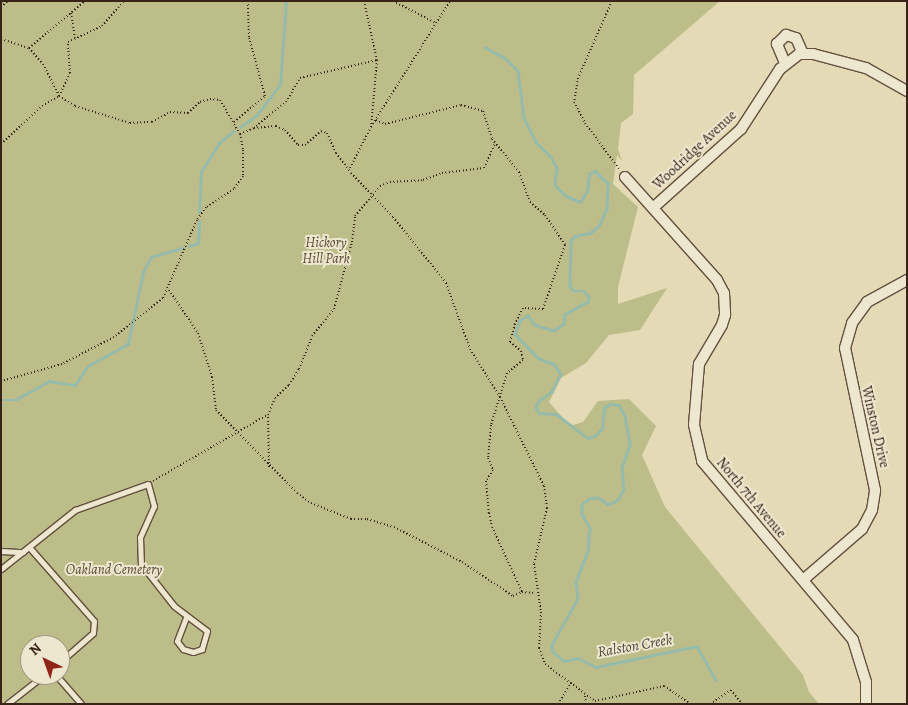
<!DOCTYPE html>
<html>
<head>
<meta charset="utf-8">
<style>
  body { margin:0 }
  #map { position:relative; width:908px; height:705px; overflow:hidden; background:#e4dab6; font-family:Alegreya,serif }
  div>[style] { position:absolute }
  .green>* { inset:0; background:#bcbd88 }
  .stream>* { height:2.5px; margin:-1.25px; padding:0 1.25px; transform-origin:1.25px; border-radius:1.25px; background:#96bbab }
  .path>* { height:2px; margin-top:-1px; transform-origin:0; background:repeating-linear-gradient(90deg,#392217 0 1px,transparent 0 3.5px) }
  .roads { filter:drop-shadow(1px 0 #64503f) drop-shadow(-1px 0 #64503f) drop-shadow(0 1px #64503f) drop-shadow(0 -1px #64503f) }
  .lane>* { height:5px; margin:-2.5px; padding:0 2.5px; transform-origin:2.5px; border-radius:2.5px; background:#ede7d0 }
  .street>* { height:10px; margin:-5px; padding:0 5px; transform-origin:5px; border-radius:5px; background:#ede7d0 }
  span { translate:-50% -50%; white-space:nowrap; text-align:center; line-height:1.15; -webkit-text-stroke:4px #ede7d0; paint-order:stroke }
  .street-label { font-size:14px; color:#392217 }
  .park-label { font-size:14px; color:#5a4933; font-style:italic }
  .water-label { font-size:15px; color:#50483c; font-style:italic }
  .frame { position:absolute; inset:0; border:2px solid #392217; pointer-events:none }
  .north { position:absolute; left:20px; top:635px; width:50px; height:50px; box-sizing:border-box; background:#ede7d0; border:1px solid #a59886; border-radius:50%; rotate:318deg; font-size:14px; font-weight:700; line-height:20px; text-align:center; color:#392217 }
  .north::after { content:''; display:block; margin:auto; width:18px; height:22px; background:#8f2418; clip-path:polygon(50% 0,100% 100%,50% 72%,0 100%) }
</style>
</head>
<body>
<div id="map">
  <div class="green">
    <i style="clip-path:polygon(evenodd,1px 1px,720px 1px,634px 75px,633px 114px,621px 123px,618px 149px,622px 161px,617px 155px,613px 184px,638px 207px,618px 287px,618px 304px,667px 288px,640px 330px,609px 335px,586px 363px,561px 378px,549px 402px,570px 426px,583px 422px,598px 401px,629px 399px,656px 426px,642px 455px,665px 507px,803px 675px,809px 692px,819px 704px,1px 704px,1px 1px,30px 645px,60px 645px,60px 675px,30px 675px,30px 645px)"></i>
  </div>
  <div class="stream">
    <i style="left:485px;top:47px;width:23px;rotate:29deg"></i>
    <i style="left:505px;top:58px;width:18px;rotate:45deg"></i>
    <i style="left:518px;top:71px;width:47px;rotate:82.7deg"></i>
    <i style="left:524px;top:118px;width:27px;rotate:63deg"></i>
    <i style="left:536px;top:142px;width:21px;rotate:45deg"></i>
    <i style="left:551px;top:157px;width:13px;rotate:61deg"></i>
    <i style="left:557px;top:168px;width:17px;rotate:97deg"></i>
    <i style="left:555px;top:185px;width:16px;rotate:45deg"></i>
    <i style="left:566px;top:196px;width:15px;rotate:23deg"></i>
    <i style="left:580px;top:202px;width:13px;rotate:-58deg"></i>
    <i style="left:587px;top:191px;width:17px;rotate:-83deg"></i>
    <i style="left:589px;top:174px;width:7px;rotate:-27deg"></i>
    <i style="left:595px;top:171px;width:18px;rotate:43deg"></i>
    <i style="left:608px;top:183px;width:26px;rotate:92deg"></i>
    <i style="left:607px;top:209px;width:17px;rotate:114deg"></i>
    <i style="left:600px;top:225px;width:12px;rotate:138deg"></i>
    <i style="left:591px;top:233px;width:17px;rotate:167deg"></i>
    <i style="left:574px;top:237px;width:6px;rotate:121deg"></i>
    <i style="left:571px;top:242px;width:44px;rotate:91.3deg"></i>
    <i style="left:570px;top:286px;width:6px;rotate:51deg"></i>
    <i style="left:574px;top:291px;width:10px"></i>
    <i style="left:584px;top:291px;width:8px;rotate:50deg"></i>
    <i style="left:589px;top:297px;width:5px;rotate:101deg"></i>
    <i style="left:588px;top:302px;width:26px;rotate:151deg"></i>
    <i style="left:565px;top:315px;width:9px;rotate:96deg"></i>
    <i style="left:564px;top:324px;width:12px;rotate:145deg"></i>
    <i style="left:554px;top:331px;width:21px;rotate:-163deg"></i>
    <i style="left:534px;top:325px;width:11px;rotate:-124deg"></i>
    <i style="left:528px;top:316px;width:9px;rotate:148deg"></i>
    <i style="left:520px;top:321px;width:14px;rotate:111deg"></i>
    <i style="left:515px;top:334px;width:33px;rotate:46deg"></i>
    <i style="left:538px;top:358px;width:17px;rotate:21deg"></i>
    <i style="left:554px;top:364px;width:12px;rotate:55deg"></i>
    <i style="left:561px;top:374px;width:20px;rotate:117deg"></i>
    <i style="left:552px;top:392px;width:16px;rotate:145deg"></i>
    <i style="left:539px;top:401px;width:7px;rotate:117deg"></i>
    <i style="left:536px;top:407px;width:7px;rotate:63deg"></i>
    <i style="left:539px;top:413px;width:17px;rotate:3deg"></i>
    <i style="left:556px;top:414px;width:40px;rotate:37deg"></i>
    <i style="left:588px;top:438px;width:9px;rotate:-21deg"></i>
    <i style="left:596px;top:435px;width:9px;rotate:-49deg"></i>
    <i style="left:602px;top:428px;width:20px;rotate:-84deg"></i>
    <i style="left:604px;top:408px;width:7px;rotate:-34deg"></i>
    <i style="left:610px;top:404px;width:9px;rotate:6deg"></i>
    <i style="left:619px;top:405px;width:13px;rotate:61deg"></i>
    <i style="left:625px;top:416px;width:29px;rotate:80deg"></i>
    <i style="left:630px;top:445px;width:24px;rotate:109deg"></i>
    <i style="left:622px;top:468px;width:22px;rotate:85deg"></i>
    <i style="left:624px;top:490px;width:13px;rotate:122deg"></i>
    <i style="left:617px;top:501px;width:10px;rotate:156deg"></i>
    <i style="left:608px;top:505px;width:12px;rotate:-145deg"></i>
    <i style="left:598px;top:498px;width:9px;rotate:174deg"></i>
    <i style="left:589px;top:499px;width:9px;rotate:139deg"></i>
    <i style="left:582px;top:505px;width:9px;rotate:90deg"></i>
    <i style="left:582px;top:514px;width:16px;rotate:60deg"></i>
    <i style="left:590px;top:528px;width:23px;rotate:95deg"></i>
    <i style="left:588px;top:551px;width:34px;rotate:111deg"></i>
    <i style="left:576px;top:583px;width:16px;rotate:83deg"></i>
    <i style="left:578px;top:599px;width:53px;rotate:119.5deg"></i>
    <i style="left:552px;top:645px;width:7px;rotate:82deg"></i>
    <i style="left:553px;top:652px;width:14px;rotate:39deg"></i>
    <i style="left:564px;top:661px;width:14px;rotate:-12deg"></i>
    <i style="left:578px;top:658px;width:20px;rotate:27deg"></i>
    <i style="left:596px;top:667px;width:103px;rotate:-11.7deg"></i>
    <i style="left:697px;top:646px;width:39px;rotate:61deg"></i>
    <i style="left:240px;top:127px;width:21px;rotate:-35deg"></i>
    <i style="left:257px;top:115px;width:38px;rotate:-53deg"></i>
    <i style="left:280px;top:85px;width:84px;rotate:-85.9deg"></i>
    <i style="left:199px;top:213px;width:41px;rotate:-87.2deg"></i>
    <i style="left:201px;top:172px;width:34px;rotate:-58deg"></i>
    <i style="left:219px;top:143px;width:19px;rotate:-39deg"></i>
    <i style="left:189px;top:246px;width:9px;rotate:-18deg"></i>
    <i style="left:198px;top:243px;width:21px;rotate:-87deg"></i>
    <i style="left:1px;top:400px;width:14px"></i>
    <i style="left:15px;top:400px;width:39px;rotate:-29deg"></i>
    <i style="left:49px;top:381px;width:26px;rotate:9deg"></i>
    <i style="left:75px;top:385px;width:23px;rotate:-56deg"></i>
    <i style="left:88px;top:366px;width:46px;rotate:-28.8deg"></i>
    <i style="left:128px;top:344px;width:74px;rotate:-78.2deg"></i>
    <i style="left:143px;top:272px;width:17px;rotate:-62deg"></i>
    <i style="left:151px;top:257px;width:32px;rotate:-16deg"></i>
  </div>
  <div class="path">
    <i style="left:364px;top:1px;width:60px;rotate:77.6deg"></i>
    <i style="left:377px;top:60px;width:67px;rotate:95.1deg"></i>
    <i style="left:393px;top:1px;width:48px;rotate:27.1deg"></i>
    <i style="left:612px;top:1px;width:84px;rotate:113.8deg"></i>
    <i style="left:578px;top:78px;width:24px;rotate:99deg"></i>
    <i style="left:574px;top:102px;width:24px;rotate:62deg"></i>
    <i style="left:585px;top:123px;width:57px;rotate:53.5deg"></i>
    <i style="left:1px;top:7px;width:9px;rotate:-41deg"></i>
    <i style="left:71px;top:13px;width:25px;rotate:81deg"></i>
    <i style="left:1px;top:39px;width:29px;rotate:18deg"></i>
    <i style="left:29px;top:48px;width:21px;rotate:49deg"></i>
    <i style="left:43px;top:64px;width:36px;rotate:63deg"></i>
    <i style="left:59px;top:96px;width:25px;rotate:-64deg"></i>
    <i style="left:70px;top:73px;width:31px;rotate:-94deg"></i>
    <i style="left:68px;top:42px;width:38px;rotate:-25deg"></i>
    <i style="left:102px;top:26px;width:33px;rotate:-49deg"></i>
    <i style="left:29px;top:48px;width:73px;rotate:-40deg"></i>
    <i style="left:376px;top:120px;width:10px;rotate:24deg"></i>
    <i style="left:385px;top:124px;width:78px;rotate:-14deg"></i>
    <i style="left:461px;top:105px;width:23px;rotate:15deg"></i>
    <i style="left:483px;top:111px;width:29px;rotate:72deg"></i>
    <i style="left:492px;top:139px;width:43px;rotate:50.7deg"></i>
    <i style="left:519px;top:172px;width:32px;rotate:70deg"></i>
    <i style="left:530px;top:202px;width:20px;rotate:41deg"></i>
    <i style="left:545px;top:215px;width:36px;rotate:56deg"></i>
    <i style="left:565px;top:245px;width:68px;rotate:109deg"></i>
    <i style="left:543px;top:309px;width:20px;rotate:-177deg"></i>
    <i style="left:523px;top:308px;width:18px;rotate:117deg"></i>
    <i style="left:515px;top:324px;width:19px;rotate:106deg"></i>
    <i style="left:510px;top:342px;width:14px;rotate:39deg"></i>
    <i style="left:521px;top:351px;width:9px;rotate:77deg"></i>
    <i style="left:523px;top:360px;width:21px;rotate:141deg"></i>
    <i style="left:507px;top:373px;width:54px;rotate:107.1deg"></i>
    <i style="left:491px;top:425px;width:33px;rotate:95deg"></i>
    <i style="left:488px;top:458px;width:13px;rotate:67deg"></i>
    <i style="left:493px;top:470px;width:13px;rotate:122deg"></i>
    <i style="left:486px;top:481px;width:32px;rotate:85deg"></i>
    <i style="left:489px;top:513px;width:14px;rotate:78deg"></i>
    <i style="left:492px;top:527px;width:72px;rotate:65.2deg"></i>
    <i style="left:234px;top:122px;width:40px;rotate:-40deg"></i>
    <i style="left:265px;top:96px;width:61px;rotate:-105.2deg"></i>
    <i style="left:249px;top:37px;width:36px;rotate:-92deg"></i>
    <i style="left:256px;top:126px;width:38px;rotate:-39deg"></i>
    <i style="left:286px;top:102px;width:28px;rotate:-60deg"></i>
    <i style="left:300px;top:78px;width:79px;rotate:-13.2deg"></i>
    <i style="left:240px;top:134px;width:15px;rotate:-23deg"></i>
    <i style="left:254px;top:128px;width:22px;rotate:-5deg"></i>
    <i style="left:276px;top:126px;width:10px;rotate:24deg"></i>
    <i style="left:285px;top:130px;width:20px;rotate:49deg"></i>
    <i style="left:298px;top:145px;width:7px"></i>
    <i style="left:305px;top:145px;width:21px;rotate:-41deg"></i>
    <i style="left:321px;top:131px;width:6px;rotate:18deg"></i>
    <i style="left:327px;top:133px;width:22px;rotate:66deg"></i>
    <i style="left:336px;top:153px;width:25px;rotate:53deg"></i>
    <i style="left:351px;top:173px;width:61px;rotate:46.3deg"></i>
    <i style="left:393px;top:217px;width:85px;rotate:51.2deg"></i>
    <i style="left:446px;top:283px;width:70px;rotate:70deg"></i>
    <i style="left:470px;top:349px;width:57px;rotate:58deg"></i>
    <i style="left:500px;top:397px;width:99px;rotate:63.7deg"></i>
    <i style="left:544px;top:486px;width:22px;rotate:82deg"></i>
    <i style="left:547px;top:508px;width:57px;rotate:103.1deg"></i>
    <i style="left:534px;top:564px;width:49px;rotate:81.7deg"></i>
    <i style="left:541px;top:612px;width:36px;rotate:93deg"></i>
    <i style="left:539px;top:648px;width:17px;rotate:69deg"></i>
    <i style="left:545px;top:664px;width:62px;rotate:36.5deg"></i>
    <i style="left:595px;top:701px;width:71px;rotate:-12.3deg"></i>
    <i style="left:664px;top:686px;width:32px;rotate:34deg"></i>
    <i style="left:1px;top:144px;width:56px;rotate:-42.8deg"></i>
    <i style="left:42px;top:106px;width:20px;rotate:-30deg"></i>
    <i style="left:59px;top:96px;width:19px;rotate:32deg"></i>
    <i style="left:75px;top:106px;width:58px;rotate:17.2deg"></i>
    <i style="left:130px;top:123px;width:22px;rotate:-3deg"></i>
    <i style="left:152px;top:122px;width:21px;rotate:-29deg"></i>
    <i style="left:170px;top:112px;width:18px;rotate:3deg"></i>
    <i style="left:188px;top:113px;width:16px;rotate:-43deg"></i>
    <i style="left:200px;top:102px;width:10px;rotate:-17deg"></i>
    <i style="left:210px;top:99px;width:10px;rotate:6deg"></i>
    <i style="left:220px;top:100px;width:39px;rotate:60deg"></i>
    <i style="left:240px;top:134px;width:16px;rotate:79deg"></i>
    <i style="left:243px;top:150px;width:26px;rotate:90deg"></i>
    <i style="left:243px;top:176px;width:16px;rotate:125deg"></i>
    <i style="left:234px;top:189px;width:33px;rotate:147deg"></i>
    <i style="left:206px;top:207px;width:16px;rotate:125deg"></i>
    <i style="left:197px;top:220px;width:85px;rotate:113.6deg"></i>
    <i style="left:163px;top:298px;width:63px;rotate:141.5deg"></i>
    <i style="left:114px;top:337px;width:59px;rotate:152.6deg"></i>
    <i style="left:62px;top:364px;width:63px;rotate:164.4deg"></i>
    <i style="left:350px;top:168px;width:46px;rotate:-62.9deg"></i>
    <i style="left:371px;top:127px;width:149px;rotate:-57.9deg"></i>
    <i style="left:169px;top:290px;width:52px;rotate:56deg"></i>
    <i style="left:198px;top:333px;width:46px;rotate:72.3deg"></i>
    <i style="left:212px;top:377px;width:33px;rotate:83deg"></i>
    <i style="left:216px;top:410px;width:116px;rotate:45.7deg"></i>
    <i style="left:297px;top:493px;width:17px;rotate:36deg"></i>
    <i style="left:311px;top:503px;width:43px;rotate:21.8deg"></i>
    <i style="left:351px;top:519px;width:16px"></i>
    <i style="left:367px;top:519px;width:28px;rotate:17deg"></i>
    <i style="left:394px;top:527px;width:76px;rotate:27.2deg"></i>
    <i style="left:462px;top:562px;width:61px;rotate:33.7deg"></i>
    <i style="left:513px;top:596px;width:10px;rotate:-24deg"></i>
    <i style="left:522px;top:592px;width:14px;rotate:4deg"></i>
    <i style="left:269px;top:467px;width:52px;rotate:-91.1deg"></i>
    <i style="left:268px;top:415px;width:18px;rotate:-68deg"></i>
    <i style="left:275px;top:398px;width:19px;rotate:-43deg"></i>
    <i style="left:289px;top:385px;width:19px;rotate:-58deg"></i>
    <i style="left:299px;top:369px;width:35px;rotate:-68deg"></i>
    <i style="left:312px;top:336px;width:35px;rotate:-51deg"></i>
    <i style="left:334px;top:309px;width:69px;rotate:-75deg"></i>
    <i style="left:352px;top:242px;width:26px;rotate:-83deg"></i>
    <i style="left:355px;top:216px;width:39px;rotate:-50deg"></i>
    <i style="left:380px;top:186px;width:11px;rotate:-22deg"></i>
    <i style="left:390px;top:182px;width:33px;rotate:-3deg"></i>
    <i style="left:423px;top:180px;width:20px;rotate:-20deg"></i>
    <i style="left:442px;top:173px;width:42px;rotate:-6.8deg"></i>
    <i style="left:484px;top:168px;width:27px;rotate:-66deg"></i>
    <i style="left:153px;top:481px;width:132px;rotate:-30.1deg"></i>
    <i style="left:585px;top:696px;width:8px;rotate:83deg"></i>
    <i style="left:558px;top:704px;width:25px;rotate:-58deg"></i>
    <i style="left:710px;top:704px;width:25px;rotate:-34deg"></i>
    <i style="left:731px;top:690px;width:18px;rotate:52deg"></i>
  </div>
  <div class="roads">
    <div class="lane">
      <i style="left:29px;top:547px;width:98px;rotate:48.7deg"></i>
      <i style="left:94px;top:621px;width:12px;rotate:95deg"></i>
      <i style="left:93px;top:633px;width:44px;rotate:138.7deg"></i>
      <i style="left:1px;top:551px;width:22px;rotate:3deg"></i>
      <i style="left:1px;top:569px;width:95px;rotate:-38.6deg"></i>
      <i style="left:75px;top:510px;width:77px;rotate:-19.6deg"></i>
      <i style="left:148px;top:484px;width:23px;rotate:75deg"></i>
      <i style="left:154px;top:506px;width:34px;rotate:114deg"></i>
      <i style="left:140px;top:537px;width:27px;rotate:88deg"></i>
      <i style="left:141px;top:564px;width:53px;rotate:51.8deg"></i>
      <i style="left:174px;top:606px;width:41px;rotate:37.1deg"></i>
      <i style="left:207px;top:631px;width:19px;rotate:106deg"></i>
      <i style="left:202px;top:649px;width:9px;rotate:162deg"></i>
      <i style="left:193px;top:652px;width:10px;rotate:-163deg"></i>
      <i style="left:183px;top:649px;width:10px;rotate:-127deg"></i>
      <i style="left:177px;top:641px;width:26px;rotate:-69deg"></i>
      <i style="left:56px;top:675px;width:38px;rotate:49deg"></i>
      <i style="left:7px;top:704px;width:47px;rotate:-38.1deg"></i>
    </div>
    <div class="street">
      <i style="left:785px;top:63px;width:21px;rotate:-113deg"></i>
      <i style="left:777px;top:44px;width:13px;rotate:-45deg"></i>
      <i style="left:786px;top:35px;width:10px;rotate:17deg"></i>
      <i style="left:796px;top:38px;width:17px;rotate:66deg"></i>
      <i style="left:625px;top:177px;width:138px;rotate:48.2deg"></i>
      <i style="left:717px;top:280px;width:15px;rotate:62deg"></i>
      <i style="left:724px;top:293px;width:22px;rotate:87deg"></i>
      <i style="left:725px;top:315px;width:10px;rotate:107deg"></i>
      <i style="left:722px;top:325px;width:45px;rotate:120.5deg"></i>
      <i style="left:699px;top:364px;width:61px;rotate:94.7deg"></i>
      <i style="left:694px;top:425px;width:37px;rotate:77deg"></i>
      <i style="left:702px;top:461px;width:234px;rotate:49.8deg"></i>
      <i style="left:853px;top:640px;width:44px;rotate:72.8deg"></i>
      <i style="left:866px;top:682px;width:22px;rotate:90deg"></i>
      <i style="left:654px;top:207px;width:117px;rotate:-41.9deg"></i>
      <i style="left:741px;top:129px;width:72px;rotate:-57deg"></i>
      <i style="left:780px;top:69px;width:24px;rotate:-38deg"></i>
      <i style="left:799px;top:54px;width:14px"></i>
      <i style="left:813px;top:54px;width:55px;rotate:14.8deg"></i>
      <i style="left:866px;top:68px;width:47px;rotate:29.3deg"></i>
      <i style="left:803px;top:580px;width:78px;rotate:-40.8deg"></i>
      <i style="left:862px;top:529px;width:21px;rotate:-62deg"></i>
      <i style="left:872px;top:510px;width:20px;rotate:-81deg"></i>
      <i style="left:875px;top:490px;width:145px;rotate:-101.9deg"></i>
      <i style="left:845px;top:348px;width:26px;rotate:-74deg"></i>
      <i style="left:852px;top:323px;width:26px;rotate:-54deg"></i>
      <i style="left:867px;top:302px;width:46px;rotate:-28.8deg"></i>
    </div>
  </div>
  <div class="street-label">
    <span style="left:695px;top:150px;rotate:-43deg">Woodridge Avenue</span>
    <span style="left:875px;top:427px;rotate:77deg">Winston Drive</span>
    <span style="left:751px;top:498px;rotate:50deg">North 7th Avenue</span>
  </div>
  <div class="park-label">
    <span style="left:326px;top:251px">Hickory<br>Hill Park</span>
    <span style="left:114px;top:570px">Oakland Cemetery</span>
  </div>
  <div class="water-label">
    <span style="left:635px;top:646px;rotate:-10deg">Ralston Creek</span>
  </div>
  <div class="frame"></div>
  <div class="north">N</div>
</div>
</body>
</html>
